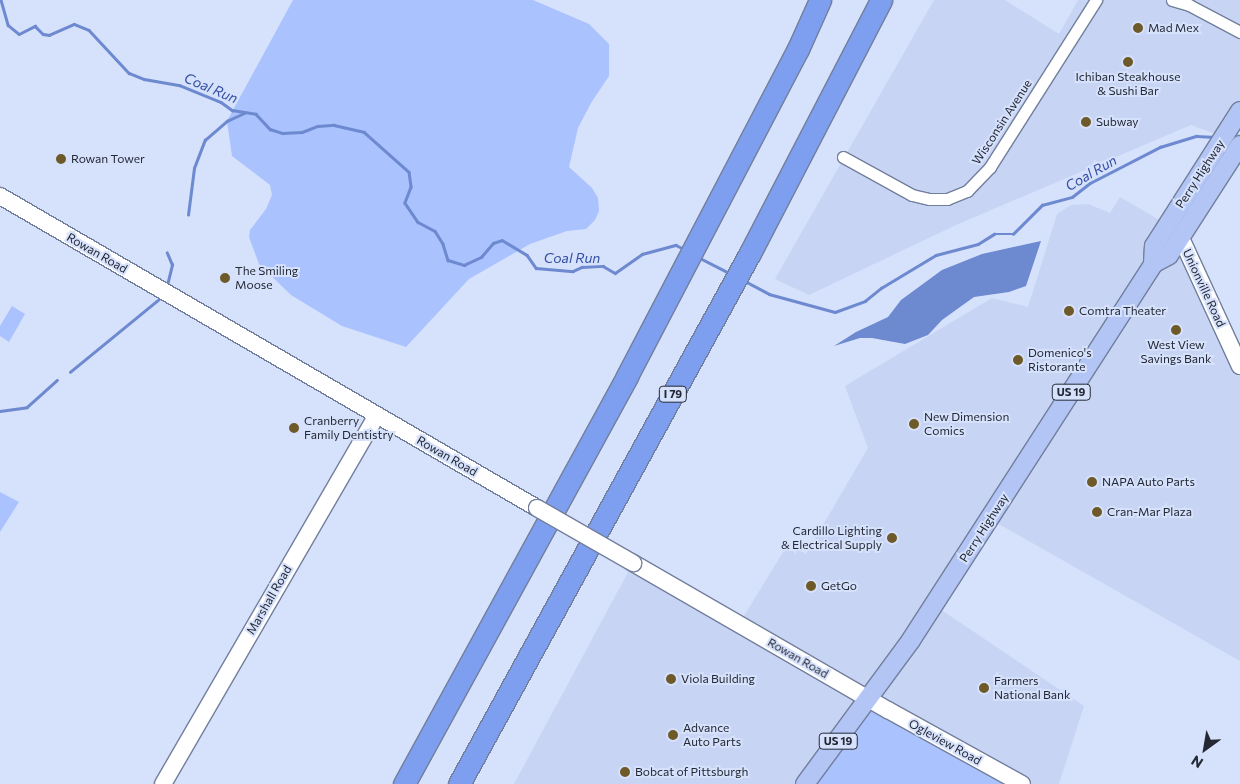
<!DOCTYPE html>
<html>
<head>
<meta charset="utf-8">
<style>
  body { margin:0 }
  #map { position:relative; width:1240px; height:784px; overflow:hidden; background:#d6e1fc; font-family:Commissioner,sans-serif }
  div>[style] { position:absolute }
  .built>* { inset:0; background:#c7d4f4 }
  .green>* { inset:0; background:#aac2fd }
  .water>* { inset:0; background:#6d89cf }
  .stream>* { height:2.5px; margin:-1.25px; padding:0 1.25px; transform-origin:1.25px; border-radius:1.25px; background:#6d89cf }
  .roads { filter:drop-shadow(1px 0 #727f9c) drop-shadow(-1px 0 #727f9c) drop-shadow(0 1px #727f9c) drop-shadow(0 -1px #727f9c) }
  .street>* { height:11px; margin:-5.5px; padding:0 5.5px; transform-origin:5.5px; border-radius:5.5px; background:#fff }
  .secondary>* { height:16px; margin:-8px; padding:0 8px; transform-origin:8px; border-radius:8px; background:#fff }
  .primary>* { height:18px; margin:-9px; padding:0 9px; transform-origin:9px; border-radius:9px; background:#b2c5f5 }
  .highway>* { height:21px; margin:-10.5px; padding:0 10.5px; transform-origin:10.5px; border-radius:10.5px; background:#7e9eef }
  .bridges { filter:drop-shadow(1px 0 #727f9c) drop-shadow(-1px 0 #727f9c) drop-shadow(0 1px #727f9c) drop-shadow(0 -1px #727f9c) }
  .secondary-bridge>* { height:16px; margin:-8px; padding:0 8px; transform-origin:8px; border-radius:8px; background:#fff }
  .dots>* { width:14px; height:14px; translate:-50% -50%; box-sizing:border-box; border:2px solid #d6e1fc; border-radius:50% }
  span { translate:-50% -50%; white-space:nowrap; text-align:center; line-height:1.15; -webkit-text-stroke:4px #d6e1fc; paint-order:stroke }
  .shield-label span { padding:1px 4px; background:#d6e1fc; border:1px solid; border-radius:4px; -webkit-text-stroke-width:0 }
  .shield-label { font-size:11px; color:#232834; font-weight:700 }
  .poi-label { font-size:12px; color:#232834 }
  .left { translate:0 -50%; text-align:left }
  .right { translate:-100% -50%; text-align:right }
  .street-label { font-size:12px; color:#232834 }
  .water-label { font-size:14px; color:#334ea3; font-style:italic }
  .north { position:absolute; left:1180px; top:724px; width:50px; height:50px; -webkit-text-stroke:4px #d6e1fc; paint-order:stroke; rotate:212deg; font-size:14px; font-weight:700; line-height:20px; text-align:center; color:#232834 }
  .north::after { content:''; display:block; margin:auto; width:18px; height:22px; background:#232834; clip-path:polygon(50% 0,100% 100%,50% 72%,0 100%) }
</style>
</head>
<body>
<div id="map">
  <div class="built">
    <i style="clip-path:polygon(934px 0,1005px 0,1059px 34px,1078px 0,1240px 0,1240px 111px,1224px 137px,1191px 125px,956px 225px,809px 295px,775px 279px)"></i>
    <i style="clip-path:polygon(1120px 197px,1168px 225px,1181px 238px,1240px 366px,1240px 661px,990px 519px,934px 605px,1084px 706px,1059px 784px,514px 784px,633px 563px,739px 624px,788px 544px,806px 554px,868px 448px,845px 386px,992px 298px,1028px 307px,1057px 214px,1071px 205px,1088px 204px,1110px 213px)"></i>
  </div>
  <div class="green">
    <i style="clip-path:polygon(293px 0,533px 0,589px 24px,609px 44px,609px 76px,591px 103px,578px 128px,569px 167px,592px 188px,598px 198px,599px 211px,595px 220px,586px 229px,567px 231px,530px 244px,469px 279px,406px 347px,342px 326px,291px 295px,259px 264px,249px 237px,250px 230px,266px 209px,272px 195px,270px 185px,232px 156px,227px 121px)"></i>
    <i style="clip-path:polygon(12px 306px,25px 314px,9px 342px,0 336px,0 326px)"></i>
    <i style="clip-path:polygon(0 492px,19px 502px,0 532px)"></i>
    <i style="clip-path:polygon(869px 699px,1022px 784px,805px 784px)"></i>
  </div>
  <div class="water">
    <i style="clip-path:polygon(1041px 241px,1026px 286px,1009px 292px,974px 297px,942px 320px,928px 335px,905px 344px,872px 338px,860px 338px,834px 346px,856px 332px,888px 317px,901px 300px,942px 270px,982px 254px)"></i>
  </div>
  <div class="stream">
    <i style="left:1px;top:0;width:26px;rotate:74deg"></i>
    <i style="left:8px;top:25px;width:14px;rotate:39deg"></i>
    <i style="left:19px;top:34px;width:18px;rotate:-27deg"></i>
    <i style="left:35px;top:26px;width:11px;rotate:45deg"></i>
    <i style="left:43px;top:34px;width:6px;rotate:9deg"></i>
    <i style="left:49px;top:35px;width:27px;rotate:-24deg"></i>
    <i style="left:74px;top:24px;width:16px;rotate:22deg"></i>
    <i style="left:89px;top:30px;width:59px;rotate:47.1deg"></i>
    <i style="left:129px;top:73px;width:16px;rotate:22deg"></i>
    <i style="left:144px;top:79px;width:36px;rotate:10deg"></i>
    <i style="left:179px;top:85px;width:45px;rotate:22deg"></i>
    <i style="left:221px;top:102px;width:14px;rotate:36deg"></i>
    <i style="left:232px;top:110px;width:24px;rotate:9deg"></i>
    <i style="left:256px;top:114px;width:21px;rotate:47deg"></i>
    <i style="left:270px;top:129px;width:13px;rotate:18deg"></i>
    <i style="left:282px;top:133px;width:20px;rotate:-3deg"></i>
    <i style="left:302px;top:132px;width:17px;rotate:-21deg"></i>
    <i style="left:318px;top:126px;width:16px;rotate:-4deg"></i>
    <i style="left:334px;top:125px;width:31px;rotate:13deg"></i>
    <i style="left:364px;top:132px;width:60px;rotate:41.6deg"></i>
    <i style="left:409px;top:172px;width:15px;rotate:82deg"></i>
    <i style="left:411px;top:187px;width:17px;rotate:111deg"></i>
    <i style="left:405px;top:203px;width:23px;rotate:56deg"></i>
    <i style="left:418px;top:222px;width:19px;rotate:28deg"></i>
    <i style="left:435px;top:231px;width:15px;rotate:58deg"></i>
    <i style="left:443px;top:244px;width:17px;rotate:73deg"></i>
    <i style="left:448px;top:260px;width:17px;rotate:17deg"></i>
    <i style="left:464px;top:265px;width:19px;rotate:-25deg"></i>
    <i style="left:481px;top:257px;width:18px;rotate:-49deg"></i>
    <i style="left:493px;top:243px;width:9px;rotate:-18deg"></i>
    <i style="left:502px;top:240px;width:29px;rotate:31deg"></i>
    <i style="left:527px;top:255px;width:16px;rotate:55deg"></i>
    <i style="left:536px;top:268px;width:37px;rotate:5deg"></i>
    <i style="left:573px;top:271px;width:10px;rotate:-24deg"></i>
    <i style="left:582px;top:267px;width:21px;rotate:-3deg"></i>
    <i style="left:603px;top:266px;width:14px;rotate:30deg"></i>
    <i style="left:615px;top:273px;width:33px;rotate:-35deg"></i>
    <i style="left:642px;top:254px;width:35px;rotate:-15deg"></i>
    <i style="left:676px;top:245px;width:9px;rotate:27deg"></i>
    <i style="left:188px;top:215px;width:47px;rotate:-82.7deg"></i>
    <i style="left:194px;top:168px;width:30px;rotate:-69deg"></i>
    <i style="left:205px;top:140px;width:29px;rotate:-41deg"></i>
    <i style="left:227px;top:121px;width:19px;rotate:-25deg"></i>
    <i style="left:698px;top:257px;width:35px;rotate:27deg"></i>
    <i style="left:745px;top:281px;width:27px;rotate:28deg"></i>
    <i style="left:769px;top:294px;width:68px;rotate:15.3deg"></i>
    <i style="left:835px;top:312px;width:32px;rotate:-20deg"></i>
    <i style="left:865px;top:301px;width:21px;rotate:-39deg"></i>
    <i style="left:881px;top:288px;width:64px;rotate:-31deg"></i>
    <i style="left:936px;top:255px;width:43px;rotate:-14.7deg"></i>
    <i style="left:978px;top:244px;width:19px;rotate:-32deg"></i>
    <i style="left:994px;top:234px;width:19px"></i>
    <i style="left:1013px;top:234px;width:41px;rotate:-45deg"></i>
    <i style="left:1042px;top:205px;width:31px;rotate:-15deg"></i>
    <i style="left:1072px;top:197px;width:23px;rotate:-38deg"></i>
    <i style="left:1090px;top:183px;width:79px;rotate:-27.2deg"></i>
    <i style="left:1160px;top:147px;width:38px;rotate:-17deg"></i>
    <i style="left:1196px;top:136px;width:19px;rotate:3deg"></i>
    <i style="left:167px;top:285px;width:21px;rotate:-76deg"></i>
    <i style="left:172px;top:265px;width:13px;rotate:-113deg"></i>
    <i style="left:70px;top:372px;width:114px;rotate:-39.3deg"></i>
    <i style="left:0;top:411px;width:27px;rotate:-8deg"></i>
    <i style="left:27px;top:407px;width:40px;rotate:-42deg"></i>
  </div>
  <div class="roads">
    <div class="street">
      <i style="left:1172px;top:0;width:18px;rotate:16deg"></i>
      <i style="left:1189px;top:5px;width:58px;rotate:27.9deg"></i>
      <i style="left:843px;top:157px;width:79px;rotate:28.8deg"></i>
      <i style="left:912px;top:195px;width:18px;rotate:13deg"></i>
      <i style="left:930px;top:199px;width:17px"></i>
      <i style="left:947px;top:199px;width:22px;rotate:-22deg"></i>
      <i style="left:967px;top:191px;width:33px;rotate:-46deg"></i>
      <i style="left:990px;top:167px;width:198px;rotate:-57.6deg"></i>
    </div>
    <div class="secondary">
      <i style="left:0;top:196px;width:621px;rotate:30.16deg"></i>
      <i style="left:1181px;top:238px;width:141px;rotate:65.3deg"></i>
      <i style="left:633px;top:563px;width:294px;rotate:30deg"></i>
      <i style="left:888px;top:710px;width:153px;rotate:28.9deg"></i>
      <i style="left:163px;top:784px;width:425px;rotate:-59.9deg"></i>
    </div>
    <div class="primary">
      <i style="left:1153px;top:264px;width:18px;rotate:-87deg"></i>
      <i style="left:1154px;top:246px;width:160px;rotate:-57.5deg"></i>
      <i style="left:805px;top:784px;width:179px;rotate:-53.6deg"></i>
      <i style="left:911px;top:640px;width:447px;rotate:-57.2deg"></i>
      <i style="left:1153px;top:264px;width:18px;rotate:-29deg"></i>
      <i style="left:1169px;top:255px;width:131px;rotate:-57.2deg"></i>
    </div>
    <div class="highway">
      <i style="left:404px;top:784px;width:465px;rotate:-61.3deg"></i>
      <i style="left:627px;top:376px;width:369px;rotate:-62.4deg"></i>
      <i style="left:798px;top:49px;width:54px;rotate:-65.8deg"></i>
      <i style="left:459px;top:784px;width:606px;rotate:-61.28deg"></i>
      <i style="left:750px;top:253px;width:285px;rotate:-62.6deg"></i>
    </div>
  </div>
  <div class="bridges">
    <div class="secondary-bridge">
      <i style="left:537px;top:508px;width:111px;rotate:29.8deg"></i>
    </div>
  </div>
  <div class="dots">
    <i style="left:1138px;top:28px;background:#6e5a29"></i>
    <i style="left:1128px;top:62px;background:#6e5a29"></i>
    <i style="left:1086px;top:122px;background:#6e5a29"></i>
    <i style="left:61px;top:159px;background:#6e5a29"></i>
    <i style="left:225px;top:278px;background:#6e5a29"></i>
    <i style="left:1069px;top:311px;background:#6e5a29"></i>
    <i style="left:1176px;top:330px;background:#6e5a29"></i>
    <i style="left:1018px;top:360px;background:#6e5a29"></i>
    <i style="left:914px;top:424px;background:#6e5a29"></i>
    <i style="left:294px;top:428px;background:#6e5a29"></i>
    <i style="left:1092px;top:482px;background:#6e5a29"></i>
    <i style="left:1097px;top:512px;background:#6e5a29"></i>
    <i style="left:892px;top:538px;background:#6e5a29"></i>
    <i style="left:811px;top:586px;background:#6e5a29"></i>
    <i style="left:671px;top:679px;background:#6e5a29"></i>
    <i style="left:984px;top:688px;background:#6e5a29"></i>
    <i style="left:673px;top:735px;background:#6e5a29"></i>
    <i style="left:625px;top:772px;background:#6e5a29"></i>
  </div>
  <div class="shield-label">
    <span style="left:1071px;top:392px">US 19</span>
    <span style="left:673px;top:394px">I 79</span>
    <span style="left:838px;top:741px">US 19</span>
  </div>
  <div class="poi-label">
    <span class="left" style="left:1148px;top:28px">Mad Mex</span>
    <span style="left:1128px;top:84px">Ichiban Steakhouse<br>&amp; Sushi Bar</span>
    <span class="left" style="left:1096px;top:122px">Subway</span>
    <span class="left" style="left:71px;top:159px">Rowan Tower</span>
    <span class="left" style="left:235px;top:278px">The Smiling<br>Moose</span>
    <span class="left" style="left:1079px;top:311px">Comtra Theater</span>
    <span style="left:1176px;top:352px">West View<br>Savings Bank</span>
    <span class="left" style="left:1028px;top:360px">Domenico's<br>Ristorante</span>
    <span class="left" style="left:924px;top:424px">New Dimension<br>Comics</span>
    <span class="left" style="left:304px;top:428px">Cranberry<br>Family Dentistry</span>
    <span class="left" style="left:1102px;top:482px">NAPA Auto Parts</span>
    <span class="left" style="left:1107px;top:512px">Cran-Mar Plaza</span>
    <span class="right" style="left:882px;top:538px">Cardillo Lighting<br>&amp; Electrical Supply</span>
    <span class="left" style="left:821px;top:586px">GetGo</span>
    <span class="left" style="left:681px;top:679px">Viola Building</span>
    <span class="left" style="left:994px;top:688px">Farmers<br>National Bank</span>
    <span class="left" style="left:683px;top:735px">Advance<br>Auto Parts</span>
    <span class="left" style="left:635px;top:772px">Bobcat of Pittsburgh</span>
  </div>
  <div class="street-label">
    <span style="left:1002px;top:122px;rotate:-57deg">Wisconsin Avenue</span>
    <span style="left:1200px;top:174px;rotate:-57deg">Perry Highway</span>
    <span style="left:97px;top:253px;rotate:30deg">Rowan Road</span>
    <span style="left:1204px;top:288px;rotate:65deg">Unionville Road</span>
    <span style="left:447px;top:456px;rotate:30deg">Rowan Road</span>
    <span style="left:984px;top:528px;rotate:-57deg">Perry Highway</span>
    <span style="left:269px;top:600px;rotate:-60deg">Marshall Road</span>
    <span style="left:798px;top:658px;rotate:30deg">Rowan Road</span>
    <span style="left:945px;top:742px;rotate:29deg">Ogleview Road</span>
  </div>
  <div class="water-label">
    <span style="left:211px;top:88px;rotate:23deg">Coal Run</span>
    <span style="left:1091px;top:173px;rotate:-30deg">Coal Run</span>
    <span style="left:572px;top:258px">Coal Run</span>
  </div>
  <div class="north">N</div>
</div>
</body>
</html>
